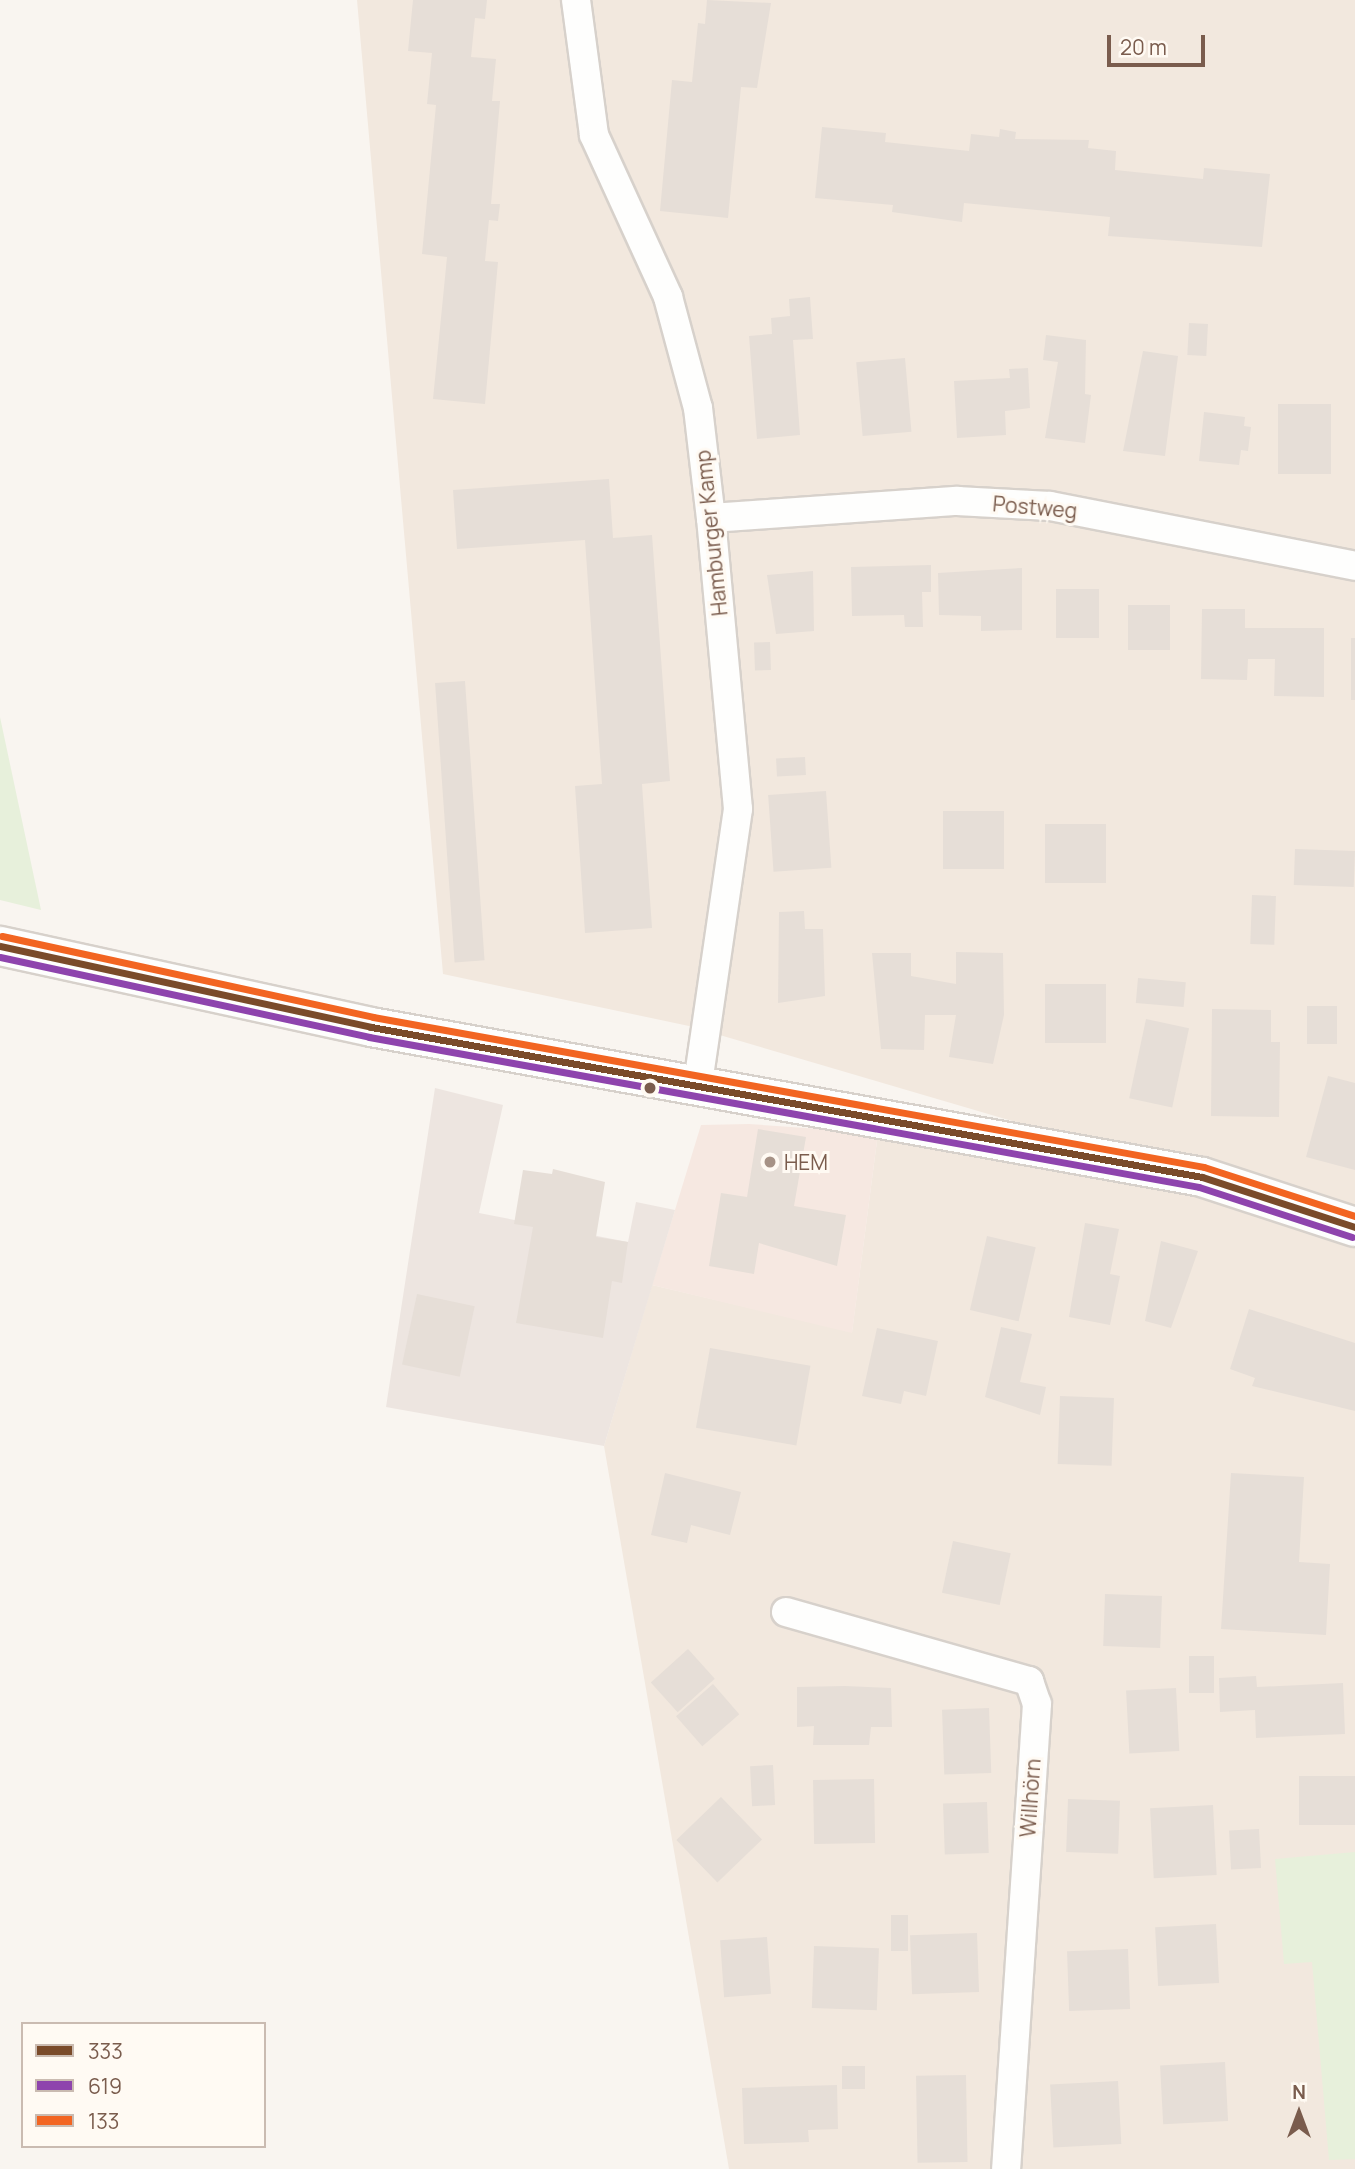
<!DOCTYPE html>
<html>
<head>
<meta charset="utf-8">
<style>
  body { margin:0 }
  #map { position:relative; width:1355px; height:2169px; overflow:hidden; background:#f9f5f0; font-family:Manrope,sans-serif }
  div>[style] { position:absolute }
  .residential>* { inset:0; background:#f2e8de }
  .commercial>* { inset:0; background:#f6e8e1 }
  .industrial>* { inset:0; background:#ede5e0 }
  .green>* { inset:0; background:#e7f0db }
  .building>* { inset:0; background:#e6ded7; transform-origin:0 0 }
  .roads { filter:drop-shadow(2px 0 #d7d1cb) drop-shadow(-2px 0 #d7d1cb) drop-shadow(0 2px #d7d1cb) drop-shadow(0 -2px #d7d1cb) }
  .street>* { height:28px; margin:-14px; padding:0 14px; transform-origin:14px; border-radius:14px; background:#fefefd }
  .secondary>* { height:38px; margin:-19px; padding:0 19px; transform-origin:19px; border-radius:19px; background:#fefefd }
  .bus-1>* { height:7px; margin:-3.5px; padding:0 3.5px; transform-origin:3.5px; border-radius:3.5px; background:#7a4b2a }
  .bus-2>* { height:7px; margin:-3.5px; padding:0 3.5px; transform-origin:3.5px; border-radius:3.5px; background:#8e44ad }
  .bus-3>* { height:7px; margin:-3.5px; padding:0 3.5px; transform-origin:3.5px; border-radius:3.5px; background:#f26522 }
  .dots>* { width:19px; height:19px; translate:-50% -50%; box-sizing:border-box; border:4px solid #fffaf3; border-radius:50% }
  span { translate:-50% -50%; white-space:nowrap; text-align:center; line-height:1.15; -webkit-text-stroke:6px #fffaf3; paint-order:stroke }
  .street-label { font-size:21px; color:#7a5c4d }
  .poi-label { font-size:21px; color:#7a5c4d }
  .left { translate:0 -50%; text-align:left }
  .legend { position:absolute; left:21px; top:2022px; width:245px; height:126px; box-sizing:border-box; background:#fffaf3; border:2px solid #cabbb1; margin:0; padding:9px 12px; list-style:none; font-size:21px; color:#7a5c4d }
  .legend li { display:flex; align-items:center; gap:14px; height:35px }
  .legend b { width:35px; border:2px solid #cabbb1 }
  .north { position:absolute; left:1264px; top:2078px; width:70px; height:70px; -webkit-text-stroke:5px #fffaf3; paint-order:stroke; rotate:0deg; font-size:19px; font-weight:700; line-height:28px; text-align:center; color:#7a5c4d }
  .north::after { content:''; display:block; margin:auto; width:24px; height:32px; background:#7a5c4d; clip-path:polygon(50% 0,100% 100%,50% 72%,0 100%) }
  .scale { position:absolute; left:1107px; top:35px; width:98px; height:32px; box-sizing:border-box; border:4px solid #7a5c4d; border-top:0; padding-left:9px; font-size:21px; line-height:24px; white-space:nowrap; color:#7a5c4d; -webkit-text-stroke:5px #fffaf3; paint-order:stroke }
</style>
</head>
<body>
<div id="map">
  <div class="residential">
    <i style="clip-path:polygon(357px 0,1355px 0,1355px 1222px,689px 1026px,443px 974px)"></i>
    <i style="clip-path:polygon(878px 1133px,1201px 1190px,1355px 1240px,1355px 2169px,729px 2169px,604px 1446px,652px 1285px,852px 1332px)"></i>
  </div>
  <div class="commercial">
    <i style="clip-path:polygon(749px 1124px,878px 1133px,852px 1333px,652px 1285px,701px 1125px)"></i>
  </div>
  <div class="industrial">
    <i style="clip-path:polygon(435px 1088px,503px 1105px,479px 1213px,628px 1242px,636px 1202px,675px 1210px,604px 1446px,386px 1407px)"></i>
  </div>
  <div class="green">
    <i style="clip-path:polygon(0 717px,41px 910px,0 900px)"></i>
    <i style="clip-path:polygon(1355px 1852px,1355px 2159px,1329px 2160px,1312px 1962px,1284px 1964px,1275px 1859px)"></i>
  </div>
  <div class="building">
    <i style="clip-path:polygon(413px 0,487px 0,485px 19px,475px 18px,471px 57px,496px 59px,492px 101px,500px 101px,491px 204px,500px 204px,498px 221px,489px 220px,485px 261px,498px 262px,485px 404px,433px 399px,447px 257px,422px 254px,436px 105px,427px 104px,432px 53px,408px 51px)"></i>
    <i style="clip-path:polygon(707px 0,771px 3px,757px 88px,741px 87px,728px 218px,660px 211px,672px 80px,692px 82px,698px 23px,705px 24px)"></i>
    <i style="clip-path:polygon(822px 127px,886px 133px,885px 142px,969px 151px,971px 134px,999px 137px,1000px 129px,1016px 132px,1015px 139px,1089px 140px,1088px 148px,1116px 151px,1115px 170px,1203px 179px,1204px 168px,1270px 174px,1262px 247px,1108px 236px,1110px 217px,964px 203px,962px 222px,892px 212px,893px 205px,815px 198px)"></i>
    <i style="clip-path:polygon(810px 297px,813px 339px,793px 340px,800px 435px,757px 439px,749px 336px,772px 334px,771px 318px,790px 316px,789px 299px)"></i>
    <i style="left:1189px;top:323px;width:19px;height:32px;rotate:3deg"></i>
    <i style="clip-path:polygon(1046px 335px,1086px 340px,1085px 394px,1091px 395px,1085px 443px,1045px 438px,1058px 362px,1043px 360px)"></i>
    <i style="clip-path:polygon(1143px 351px,1178px 356px,1165px 456px,1123px 451px)"></i>
    <i style="left:905px;top:358px;width:74px;height:49px;rotate:85deg"></i>
    <i style="clip-path:polygon(1028px 368px,1030px 408px,1005px 411px,1006px 435px,957px 438px,954px 381px,1010px 378px,1009px 369px)"></i>
    <i style="left:1278px;top:404px;width:53px;height:70px"></i>
    <i style="clip-path:polygon(1204px 412px,1245px 417px,1244px 426px,1251px 427px,1248px 451px,1241px 450px,1239px 465px,1199px 461px)"></i>
    <i style="clip-path:polygon(609px 479px,613px 538px,652px 535px,670px 781px,642px 784px,652px 928px,585px 933px,575px 786px,602px 784px,585px 540px,457px 549px,453px 490px)"></i>
    <i style="clip-path:polygon(931px 565px,931px 592px,922px 592px,923px 627px,905px 627px,904px 615px,852px 616px,851px 567px)"></i>
    <i style="clip-path:polygon(1022px 568px,1022px 630px,981px 631px,981px 616px,939px 615px,938px 573px)"></i>
    <i style="clip-path:polygon(813px 571px,814px 631px,776px 634px,767px 575px)"></i>
    <i style="left:1056px;top:589px;width:43px;height:49px"></i>
    <i style="left:1128px;top:605px;width:42px;height:45px"></i>
    <i style="clip-path:polygon(1202px 609px,1245px 609px,1245px 628px,1324px 628px,1324px 697px,1274px 696px,1275px 659px,1248px 659px,1247px 680px,1201px 679px)"></i>
    <i style="left:1351px;top:638px;width:4px;height:62px"></i>
    <i style="left:770px;top:642px;width:28px;height:16px;rotate:88deg"></i>
    <i style="left:465px;top:681px;width:280px;height:30px;rotate:86deg"></i>
    <i style="left:805px;top:757px;width:18px;height:29px;rotate:87deg"></i>
    <i style="left:826px;top:791px;width:77px;height:58px;rotate:86deg"></i>
    <i style="left:943px;top:811px;width:61px;height:58px"></i>
    <i style="left:1045px;top:824px;width:61px;height:59px"></i>
    <i style="left:1295px;top:849px;width:60px;height:36px;rotate:2deg"></i>
    <i style="left:1252px;top:895px;width:24px;height:49px;rotate:2deg"></i>
    <i style="clip-path:polygon(804px 911px,805px 929px,823px 929px,825px 996px,778px 1003px,779px 912px)"></i>
    <i style="clip-path:polygon(956px 952px,1003px 953px,1004px 1015px,993px 1064px,949px 1057px,956px 1015px,925px 1015px,924px 1050px,881px 1049px,872px 953px,911px 953px,911px 976px,956px 984px)"></i>
    <i style="left:1138px;top:978px;width:48px;height:25px;rotate:5deg"></i>
    <i style="left:1045px;top:984px;width:61px;height:59px"></i>
    <i style="left:1307px;top:1006px;width:30px;height:38px"></i>
    <i style="clip-path:polygon(1212px 1009px,1271px 1010px,1271px 1042px,1280px 1042px,1279px 1117px,1211px 1116px)"></i>
    <i style="left:1146px;top:1019px;width:44px;height:81px;rotate:12deg"></i>
    <i style="clip-path:polygon(1328px 1076px,1355px 1083px,1355px 1170px,1306px 1157px)"></i>
    <i style="clip-path:polygon(758px 1129px,806px 1137px,794px 1206px,846px 1215px,837px 1266px,759px 1243px,754px 1274px,709px 1266px,721px 1193px,747px 1197px)"></i>
    <i style="clip-path:polygon(553px 1169px,605px 1182px,596px 1237px,628px 1242px,622px 1283px,612px 1281px,603px 1338px,516px 1323px,533px 1227px,514px 1224px,523px 1170px,552px 1174px)"></i>
    <i style="clip-path:polygon(1085px 1223px,1119px 1229px,1110px 1274px,1120px 1276px,1110px 1325px,1069px 1317px)"></i>
    <i style="left:987px;top:1236px;width:50px;height:76px;rotate:13deg"></i>
    <i style="clip-path:polygon(1161px 1241px,1198px 1251px,1171px 1328px,1145px 1321px)"></i>
    <i style="left:417px;top:1294px;width:59px;height:72px;rotate:12deg"></i>
    <i style="clip-path:polygon(1249px 1309px,1355px 1343px,1355px 1411px,1252px 1386px,1255px 1378px,1230px 1369px)"></i>
    <i style="clip-path:polygon(1001px 1327px,1032px 1334px,1020px 1382px,1046px 1387px,1040px 1415px,985px 1397px)"></i>
    <i style="clip-path:polygon(877px 1328px,938px 1341px,926px 1396px,904px 1391px,901px 1404px,862px 1396px)"></i>
    <i style="left:710px;top:1348px;width:102px;height:81px;rotate:10deg"></i>
    <i style="left:1060px;top:1396px;width:54px;height:68px;rotate:2deg"></i>
    <i style="clip-path:polygon(665px 1473px,741px 1492px,730px 1535px,691px 1525px,687px 1543px,651px 1535px)"></i>
    <i style="clip-path:polygon(1231px 1473px,1304px 1477px,1299px 1562px,1330px 1564px,1326px 1635px,1221px 1629px)"></i>
    <i style="left:953px;top:1541px;width:59px;height:53px;rotate:12deg"></i>
    <i style="left:1105px;top:1594px;width:57px;height:52px;rotate:2deg"></i>
    <i style="left:688px;top:1649px;width:40px;height:50px;rotate:48deg"></i>
    <i style="left:1189px;top:1656px;width:25px;height:37px"></i>
    <i style="clip-path:polygon(1256px 1676px,1257px 1687px,1343px 1683px,1345px 1734px,1256px 1738px,1255px 1710px,1220px 1712px,1219px 1678px)"></i>
    <i style="left:713px;top:1684px;width:40px;height:49px;rotate:49deg"></i>
    <i style="clip-path:polygon(845px 1686px,891px 1688px,892px 1727px,871px 1727px,869px 1745px,813px 1745px,814px 1726px,797px 1727px,797px 1687px)"></i>
    <i style="left:1176px;top:1688px;width:63px;height:50px;rotate:87deg"></i>
    <i style="left:989px;top:1708px;width:65px;height:47px;rotate:88deg"></i>
    <i style="left:773px;top:1765px;width:40px;height:23px;rotate:87deg"></i>
    <i style="left:1355px;top:1776px;width:49px;height:56px;rotate:90deg"></i>
    <i style="left:874px;top:1779px;width:64px;height:61px;rotate:89deg"></i>
    <i style="left:721px;top:1797px;width:59px;height:62px;rotate:46deg"></i>
    <i style="left:1068px;top:1799px;width:52px;height:53px;rotate:2deg"></i>
    <i style="left:987px;top:1802px;width:51px;height:44px;rotate:88deg"></i>
    <i style="left:1213px;top:1805px;width:70px;height:63px;rotate:87deg"></i>
    <i style="left:1259px;top:1829px;width:39px;height:30px;rotate:87deg"></i>
    <i style="left:891px;top:1915px;width:17px;height:36px"></i>
    <i style="left:1216px;top:1924px;width:59px;height:61px;rotate:87deg"></i>
    <i style="left:977px;top:1933px;width:59px;height:67px;rotate:88deg"></i>
    <i style="left:767px;top:1937px;width:57px;height:47px;rotate:86deg"></i>
    <i style="left:814px;top:1946px;width:65px;height:62px;rotate:2deg"></i>
    <i style="left:1128px;top:1949px;width:60px;height:61px;rotate:88deg"></i>
    <i style="left:1225px;top:2062px;width:59px;height:65px;rotate:87deg"></i>
    <i style="left:842px;top:2066px;width:23px;height:23px"></i>
    <i style="left:966px;top:2075px;width:87px;height:50px;rotate:89deg"></i>
    <i style="left:1118px;top:2081px;width:63px;height:68px;rotate:87deg"></i>
    <i style="clip-path:polygon(837px 2085px,838px 2129px,808px 2130px,809px 2142px,744px 2144px,742px 2088px)"></i>
  </div>
  <div class="roads">
    <div class="street">
      <i style="left:576px;top:0;width:136px;rotate:82.4deg"></i>
      <i style="left:594px;top:135px;width:178px;rotate:65.4deg"></i>
      <i style="left:668px;top:297px;width:115px;rotate:74.9deg"></i>
      <i style="left:698px;top:408px;width:111px;rotate:83.3deg"></i>
      <i style="left:711px;top:518px;width:292px;rotate:84.7deg"></i>
      <i style="left:738px;top:809px;width:278px;rotate:98.3deg"></i>
      <i style="left:711px;top:518px;width:247px;rotate:-4deg"></i>
      <i style="left:957px;top:501px;width:93px;rotate:3.1deg"></i>
      <i style="left:1050px;top:506px;width:311px;rotate:11.1deg"></i>
      <i style="left:786px;top:1612px;width:253px;rotate:15.9deg"></i>
      <i style="left:1029px;top:1681px;width:24px;rotate:71deg"></i>
      <i style="left:1037px;top:1704px;width:466px;rotate:93.8deg"></i>
    </div>
    <div class="secondary">
      <i style="left:0;top:946px;width:380px;rotate:12.3deg"></i>
      <i style="left:371px;top:1027px;width:844px;rotate:10.23deg"></i>
      <i style="left:1202px;top:1177px;width:161px;rotate:18.1deg"></i>
    </div>
  </div>
  <div class="bus-1">
    <i style="left:0;top:946px;width:380px;rotate:12.3deg"></i>
    <i style="left:371px;top:1027px;width:844px;rotate:10.23deg"></i>
    <i style="left:1202px;top:1177px;width:161px;rotate:18.1deg"></i>
  </div>
  <div class="bus-2">
    <i style="left:0;top:957px;width:378px;rotate:12.2deg"></i>
    <i style="left:369px;top:1037px;width:843px;rotate:10.24deg"></i>
    <i style="left:1199px;top:1187px;width:161px;rotate:18.1deg"></i>
  </div>
  <div class="bus-3">
    <i style="left:2px;top:936px;width:380px;rotate:12.3deg"></i>
    <i style="left:373px;top:1017px;width:844px;rotate:10.23deg"></i>
    <i style="left:1204px;top:1167px;width:159px;rotate:18deg"></i>
  </div>
  <div class="dots">
    <i style="left:650px;top:1088px;background:#7a5c4d"></i>
    <i style="left:770px;top:1162px;background:#a69286"></i>
  </div>
  <div class="street-label">
    <span style="left:1035px;top:507px;rotate:5deg">Postweg</span>
    <span style="left:711px;top:533px;rotate:-96deg">Hamburger Kamp</span>
    <span style="left:1030px;top:1798px;rotate:-86deg">Willhörn</span>
  </div>
  <div class="poi-label">
    <span class="left" style="left:784px;top:1162px">HEM</span>
  </div>
  <ul class="legend">
  <li><b style="height:9px;background:#7a4b2a"></b>333</li>
  <li><b style="height:9px;background:#8e44ad"></b>619</li>
  <li><b style="height:9px;background:#f26522"></b>133</li>
  </ul>
  <div class="north">N</div>
  <div class="scale">20 m</div>
</div>
</body>
</html>
